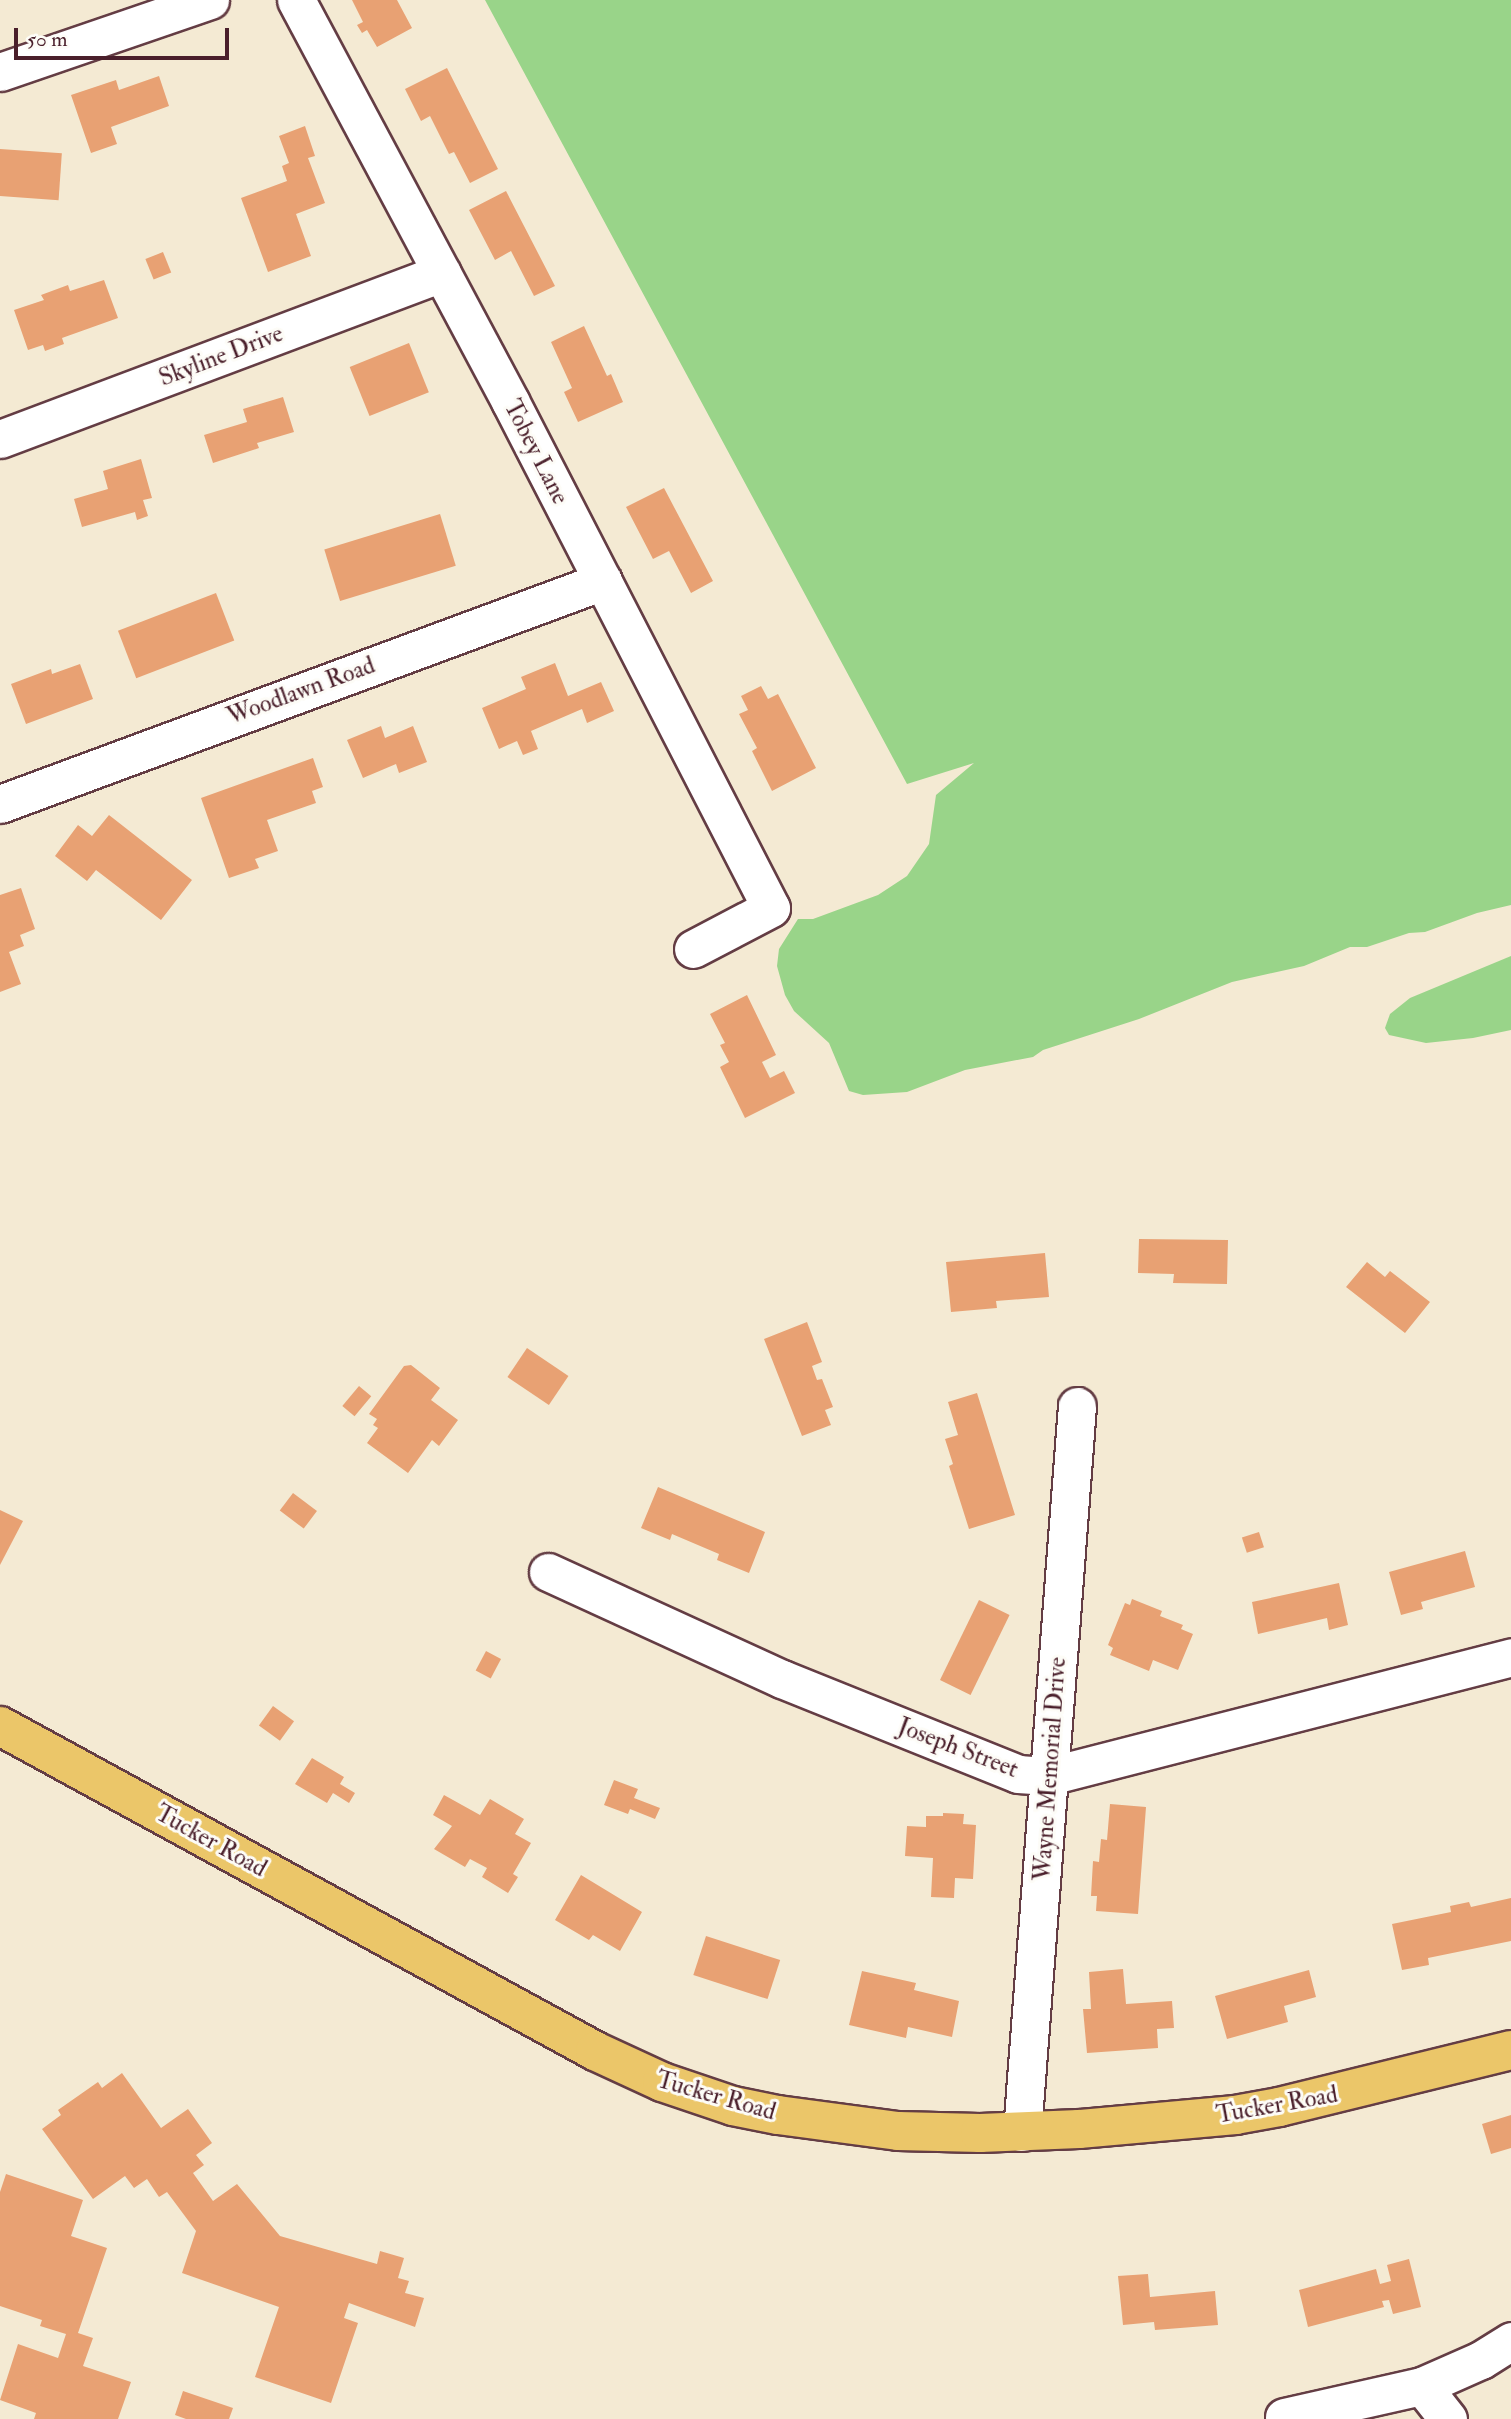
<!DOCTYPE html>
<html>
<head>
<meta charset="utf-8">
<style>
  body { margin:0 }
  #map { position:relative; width:1511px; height:2419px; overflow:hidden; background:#f4ead3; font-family:"IM FELL Double Pica",serif }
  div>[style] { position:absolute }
  .green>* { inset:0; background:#99d489 }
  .building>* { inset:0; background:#e8a173; transform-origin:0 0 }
  .roads { filter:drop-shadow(2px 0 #643d44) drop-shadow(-2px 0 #643d44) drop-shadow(0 2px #643d44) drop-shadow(0 -2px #643d44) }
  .minor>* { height:37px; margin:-18.5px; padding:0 18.5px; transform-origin:18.5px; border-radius:18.5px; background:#fff }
  .major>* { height:38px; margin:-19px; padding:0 19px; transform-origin:19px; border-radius:19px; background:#ebc669 }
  span { translate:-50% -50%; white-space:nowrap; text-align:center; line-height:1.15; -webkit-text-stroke:6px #fdfcf7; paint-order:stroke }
  .street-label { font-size:24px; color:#4a1f2b }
  .scale { position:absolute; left:14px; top:28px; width:215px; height:32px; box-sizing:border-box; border:4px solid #4a1f2b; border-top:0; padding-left:9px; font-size:21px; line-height:24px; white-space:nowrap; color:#4a1f2b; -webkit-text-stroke:5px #fdfcf7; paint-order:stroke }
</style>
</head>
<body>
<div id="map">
  <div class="green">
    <i style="clip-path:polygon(485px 0,1511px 0,1511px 905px,1477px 913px,1425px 932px,1409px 933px,1367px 947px,1350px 947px,1304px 966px,1232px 982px,1139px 1019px,1043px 1050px,1033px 1057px,965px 1070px,907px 1092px,863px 1095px,849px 1091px,829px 1043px,794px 1011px,785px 995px,777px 966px,779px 949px,798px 919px,813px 919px,878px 895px,907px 876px,929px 844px,936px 795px,974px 763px,907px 784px)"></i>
    <i style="clip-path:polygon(1511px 956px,1511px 1030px,1473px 1038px,1426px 1043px,1389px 1035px,1385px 1028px,1390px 1014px,1410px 998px)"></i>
  </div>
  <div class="building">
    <i style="clip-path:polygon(352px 0,397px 0,412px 28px,377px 47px,367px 30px,362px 33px,357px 25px,363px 22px)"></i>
    <i style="clip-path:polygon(447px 68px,498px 169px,470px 183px,454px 152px,449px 154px,430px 116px,421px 121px,405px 89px)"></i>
    <i style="clip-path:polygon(159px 76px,169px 106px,111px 127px,117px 144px,91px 153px,71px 95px,116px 80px,119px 90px)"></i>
    <i style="clip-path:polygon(305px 126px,315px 156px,308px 158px,325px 203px,296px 214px,311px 256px,268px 272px,241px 198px,287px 181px,282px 166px,289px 163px,279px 136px)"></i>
    <i style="left:0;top:149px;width:62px;height:47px;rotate:4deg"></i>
    <i style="clip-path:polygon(506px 191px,555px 286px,534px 296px,511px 251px,495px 260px,469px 210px)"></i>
    <i style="left:163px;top:252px;width:22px;height:19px;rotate:68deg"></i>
    <i style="clip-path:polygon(104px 280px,118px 318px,62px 338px,64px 344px,45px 351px,43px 345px,28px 350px,14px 310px,44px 300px,41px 295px,68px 285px,70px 291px)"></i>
    <i style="clip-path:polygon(584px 326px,607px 376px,611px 374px,623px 402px,578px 422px,564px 392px,572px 388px,551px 342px)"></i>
    <i style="left:409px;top:343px;width:53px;height:64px;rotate:68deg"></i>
    <i style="clip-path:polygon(283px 397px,294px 432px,257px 443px,259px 448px,213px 463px,204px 435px,247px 422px,243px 409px)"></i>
    <i style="clip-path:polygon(141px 459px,152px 498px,143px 500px,148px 516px,137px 520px,135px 512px,82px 527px,74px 499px,108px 489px,103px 471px)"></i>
    <i style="clip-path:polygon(664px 488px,713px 581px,691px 593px,669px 551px,653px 559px,626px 507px)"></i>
    <i style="left:440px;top:514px;width:54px;height:121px;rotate:73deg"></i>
    <i style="left:216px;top:593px;width:51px;height:105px;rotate:69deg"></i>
    <i style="clip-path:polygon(555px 663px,568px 696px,601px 682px,614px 711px,587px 723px,582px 709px,531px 731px,538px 749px,523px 755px,517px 741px,499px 749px,482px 708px,526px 689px,521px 677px)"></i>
    <i style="clip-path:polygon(80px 664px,93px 699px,26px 724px,11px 684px,51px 669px,52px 674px)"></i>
    <i style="clip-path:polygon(761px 686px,768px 699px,778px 694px,816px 768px,772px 791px,752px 751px,757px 748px,739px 714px,748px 710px,741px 696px)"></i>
    <i style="clip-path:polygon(381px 726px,385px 738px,413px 726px,427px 762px,399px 773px,396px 764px,363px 778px,347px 740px)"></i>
    <i style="clip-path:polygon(313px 758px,323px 787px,312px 791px,316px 803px,267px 820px,278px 851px,255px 859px,259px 868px,229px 878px,201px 798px)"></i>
    <i style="clip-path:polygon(109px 815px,192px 880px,161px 920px,96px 870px,87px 881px,55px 856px,78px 825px,92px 836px)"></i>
    <i style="clip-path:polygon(21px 888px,35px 929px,20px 935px,24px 946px,9px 952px,21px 984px,0 992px,0 895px)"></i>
    <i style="clip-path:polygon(747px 995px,776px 1055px,762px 1062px,770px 1078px,784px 1071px,795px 1093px,745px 1118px,720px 1067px,729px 1062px,720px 1045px,725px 1043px,710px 1014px)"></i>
    <i style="clip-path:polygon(1139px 1239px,1228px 1240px,1227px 1284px,1173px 1283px,1174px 1274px,1138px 1273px)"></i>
    <i style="clip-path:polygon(1045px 1253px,1049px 1297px,996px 1301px,997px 1308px,951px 1312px,946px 1262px)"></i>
    <i style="clip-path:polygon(1367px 1262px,1385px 1277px,1390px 1271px,1430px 1302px,1405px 1333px,1346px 1287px)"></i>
    <i style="clip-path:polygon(807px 1322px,822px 1362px,812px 1366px,817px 1380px,822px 1379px,833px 1407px,825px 1410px,831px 1425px,802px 1436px,764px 1339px)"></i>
    <i style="left:527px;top:1348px;width:50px;height:35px;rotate:34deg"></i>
    <i style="clip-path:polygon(411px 1365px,440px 1388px,431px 1400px,458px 1420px,439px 1446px,432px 1440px,408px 1473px,367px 1443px,378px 1428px,373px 1425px,377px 1419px,369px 1414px,404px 1366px)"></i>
    <i style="left:359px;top:1386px;width:16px;height:26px;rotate:40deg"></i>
    <i style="clip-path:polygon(977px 1393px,1015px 1515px,969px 1529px,949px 1466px,953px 1464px,945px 1439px,958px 1435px,948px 1402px)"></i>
    <i style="clip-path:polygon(658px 1487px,765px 1532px,749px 1573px,717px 1560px,719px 1554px,672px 1534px,670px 1540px,641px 1528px)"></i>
    <i style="left:293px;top:1493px;width:30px;height:22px;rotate:37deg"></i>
    <i style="clip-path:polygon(0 1510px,23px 1521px,0 1565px)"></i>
    <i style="left:1259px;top:1532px;width:16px;height:18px;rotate:72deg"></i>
    <i style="clip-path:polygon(1465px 1551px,1475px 1587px,1421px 1602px,1423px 1609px,1401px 1615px,1389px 1572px)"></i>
    <i style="clip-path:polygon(1339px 1583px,1348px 1625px,1329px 1630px,1327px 1618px,1258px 1634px,1252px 1602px)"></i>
    <i style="clip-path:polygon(1132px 1599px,1162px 1611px,1160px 1616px,1183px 1625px,1181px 1629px,1193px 1634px,1178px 1670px,1153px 1660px,1149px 1671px,1110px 1655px,1113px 1648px,1108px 1645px,1125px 1603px,1130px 1605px)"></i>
    <i style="left:979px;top:1600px;width:34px;height:89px;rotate:26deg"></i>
    <i style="left:486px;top:1651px;width:17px;height:22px;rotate:28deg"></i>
    <i style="left:273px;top:1706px;width:26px;height:24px;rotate:36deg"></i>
    <i style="clip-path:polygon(312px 1758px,344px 1777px,340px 1784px,355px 1793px,349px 1803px,333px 1793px,327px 1803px,295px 1784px)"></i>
    <i style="clip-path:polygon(614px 1780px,638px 1789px,634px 1798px,660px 1808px,655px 1819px,630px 1809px,628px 1814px,604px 1805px)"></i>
    <i style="clip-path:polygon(444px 1795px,480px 1815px,490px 1799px,524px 1819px,515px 1834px,531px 1843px,513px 1874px,518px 1877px,508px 1893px,482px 1877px,487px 1868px,470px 1859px,465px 1867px,434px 1849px,452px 1826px,433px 1815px)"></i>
    <i style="clip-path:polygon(1110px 1804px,1146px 1807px,1138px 1914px,1096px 1911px,1097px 1896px,1091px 1896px,1093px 1861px,1099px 1862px,1101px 1839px,1107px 1840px)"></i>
    <i style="clip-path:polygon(943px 1813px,964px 1814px,963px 1824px,976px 1825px,973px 1879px,955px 1878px,954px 1898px,931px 1897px,933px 1858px,905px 1856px,907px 1826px,926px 1827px,926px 1816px,943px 1816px)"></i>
    <i style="clip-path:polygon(581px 1875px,642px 1912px,620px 1951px,593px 1935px,589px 1940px,555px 1920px)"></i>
    <i style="clip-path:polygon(1511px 1898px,1511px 1941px,1428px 1958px,1429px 1965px,1402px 1970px,1392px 1924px,1451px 1912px,1450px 1906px,1469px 1902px,1471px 1907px)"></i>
    <i style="left:706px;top:1936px;width:78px;height:41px;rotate:18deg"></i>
    <i style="clip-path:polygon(1123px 1969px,1126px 2004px,1172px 2001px,1174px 2028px,1157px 2029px,1158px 2048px,1087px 2053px,1083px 2009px,1091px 2009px,1089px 1972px)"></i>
    <i style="clip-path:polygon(1309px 1970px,1316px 1997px,1284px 2006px,1288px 2022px,1227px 2039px,1215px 1996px)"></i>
    <i style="clip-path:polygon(862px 1971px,916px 1983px,914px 1990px,959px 2001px,952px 2037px,908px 2027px,906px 2038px,849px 2025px)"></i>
    <i style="clip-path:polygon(122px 2073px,161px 2128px,188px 2109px,212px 2143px,196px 2155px,204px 2165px,193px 2173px,213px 2201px,237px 2184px,280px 2236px,377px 2264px,380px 2251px,404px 2258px,398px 2278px,409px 2281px,405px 2293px,424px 2298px,415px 2327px,349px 2303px,344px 2318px,358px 2323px,331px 2403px,255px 2377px,279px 2307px,182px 2273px,196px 2231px,167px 2192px,159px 2197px,147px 2179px,134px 2188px,125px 2176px,93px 2199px,42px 2129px,61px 2115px,58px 2110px,98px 2082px,102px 2088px)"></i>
    <i style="clip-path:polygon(1511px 2115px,1511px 2148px,1491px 2154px,1482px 2124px)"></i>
    <i style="clip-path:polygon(6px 2174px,83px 2200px,71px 2236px,107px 2248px,78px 2333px,93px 2338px,83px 2366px,131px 2382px,118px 2419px,34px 2419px,36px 2413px,0 2400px,18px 2344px,58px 2358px,66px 2334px,40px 2326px,42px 2320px,0 2306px,0 2192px)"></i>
    <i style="clip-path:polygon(1409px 2259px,1421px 2307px,1393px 2314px,1389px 2300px,1382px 2301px,1384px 2307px,1308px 2327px,1299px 2290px,1376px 2269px,1380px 2284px,1391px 2281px,1387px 2265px)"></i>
    <i style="clip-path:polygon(1148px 2274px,1150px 2297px,1215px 2291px,1218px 2325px,1155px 2330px,1154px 2322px,1123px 2325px,1118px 2276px)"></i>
    <i style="clip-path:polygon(183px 2391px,233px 2408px,229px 2419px,186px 2419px,175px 2415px)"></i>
  </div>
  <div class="roads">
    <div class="minor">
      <i style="left:296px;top:0;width:455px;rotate:61.9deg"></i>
      <i style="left:510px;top:401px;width:570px;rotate:62.76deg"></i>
      <i style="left:771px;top:908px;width:88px;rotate:152.3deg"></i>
      <i style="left:0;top:72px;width:222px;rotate:-18.9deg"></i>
      <i style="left:0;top:439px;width:472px;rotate:-20.6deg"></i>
      <i style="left:0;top:804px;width:643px;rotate:-20.3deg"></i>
      <i style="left:548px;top:1572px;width:257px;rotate:24.6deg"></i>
      <i style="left:782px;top:1679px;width:254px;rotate:21.9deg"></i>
      <i style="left:1018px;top:1774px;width:31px;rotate:4deg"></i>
      <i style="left:1049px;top:1776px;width:477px;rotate:-14.4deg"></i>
      <i style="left:1022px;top:2132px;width:728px;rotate:-85.67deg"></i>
      <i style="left:1284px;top:2417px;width:141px;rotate:-12.7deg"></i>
      <i style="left:1448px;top:2419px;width:42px;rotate:-128.2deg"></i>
      <i style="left:1422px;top:2386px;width:64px;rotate:-23.8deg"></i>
      <i style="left:1481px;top:2360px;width:36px;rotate:-32deg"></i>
    </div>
    <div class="major">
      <i style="left:0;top:1726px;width:678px;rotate:28.64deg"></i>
      <i style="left:595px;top:2051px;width:74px;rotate:24.8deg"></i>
      <i style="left:662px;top:2082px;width:75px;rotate:18.7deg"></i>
      <i style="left:733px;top:2106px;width:46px;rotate:11.3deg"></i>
      <i style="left:778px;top:2115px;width:121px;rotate:7.6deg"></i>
      <i style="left:898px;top:2131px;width:82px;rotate:1.4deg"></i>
      <i style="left:980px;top:2133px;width:99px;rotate:-2.3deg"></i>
      <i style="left:1079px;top:2129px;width:157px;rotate:-5.1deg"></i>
      <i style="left:1235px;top:2115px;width:45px;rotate:-10.3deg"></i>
      <i style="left:1279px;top:2107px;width:239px;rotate:-13.8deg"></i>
    </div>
  </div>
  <div class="street-label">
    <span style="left:221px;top:356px;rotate:-21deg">Skyline Drive</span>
    <span style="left:536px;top:452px;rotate:63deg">Tobey Lane</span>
    <span style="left:301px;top:691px;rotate:-20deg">Woodlawn Road</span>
    <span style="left:958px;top:1748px;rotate:21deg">Joseph Street</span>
    <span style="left:1050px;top:1769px;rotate:-86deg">Wayne Memorial Drive</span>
    <span style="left:211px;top:1841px;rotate:29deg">Tucker Road</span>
    <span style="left:716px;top:2096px;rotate:16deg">Tucker Road</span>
    <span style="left:1277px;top:2105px;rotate:-10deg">Tucker Road</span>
  </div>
  <div class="scale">50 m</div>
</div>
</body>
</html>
